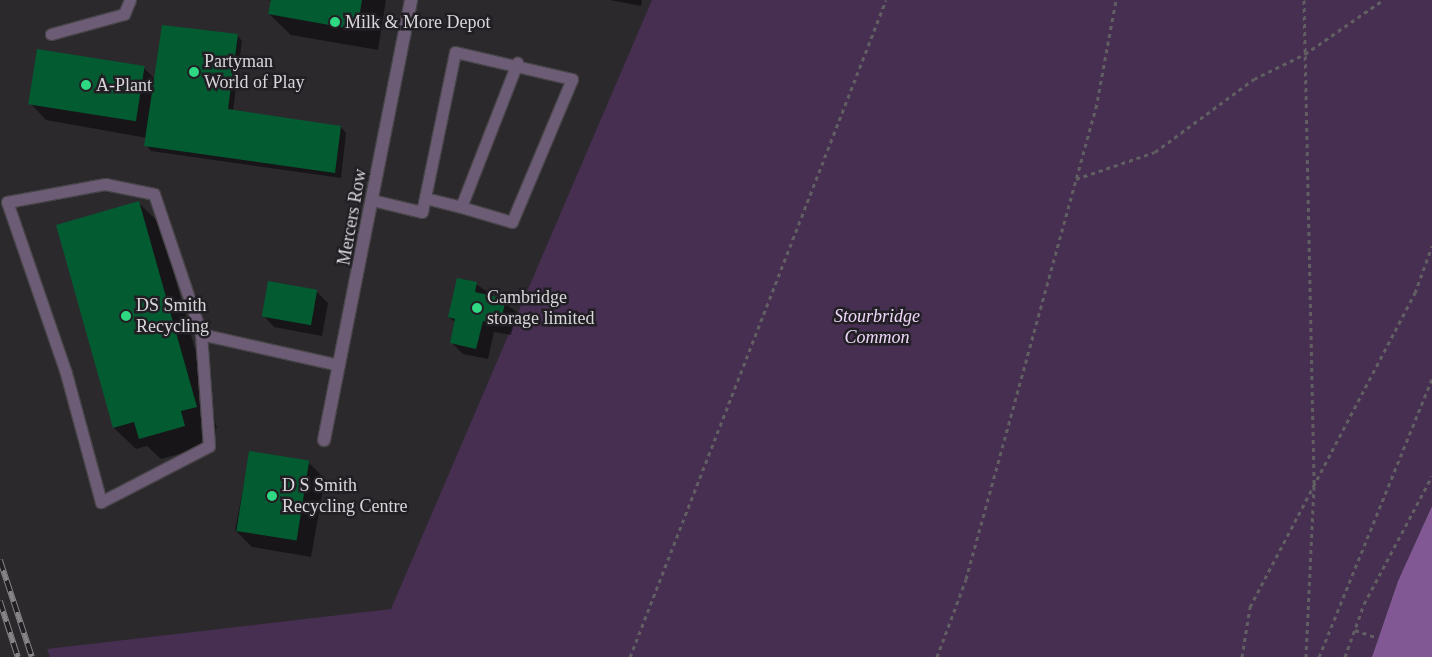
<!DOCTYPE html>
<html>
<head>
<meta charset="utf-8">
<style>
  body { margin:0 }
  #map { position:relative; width:1432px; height:657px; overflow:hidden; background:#2c292d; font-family:"Times New Roman",serif }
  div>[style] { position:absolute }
  .green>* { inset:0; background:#462f51 }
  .water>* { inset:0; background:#815893 }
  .shadow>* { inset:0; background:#0007 }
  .building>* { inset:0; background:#035b32; transform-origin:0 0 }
  .path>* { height:3px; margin-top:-1.5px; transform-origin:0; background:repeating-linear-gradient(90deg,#615f62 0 4px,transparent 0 8px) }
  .roads { filter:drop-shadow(1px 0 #484549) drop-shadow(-1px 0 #484549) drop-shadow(0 1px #484549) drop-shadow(0 -1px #484549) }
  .service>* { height:11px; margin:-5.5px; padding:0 5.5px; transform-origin:5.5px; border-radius:5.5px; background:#6d5c76 }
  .minor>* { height:12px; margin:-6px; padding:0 6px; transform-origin:6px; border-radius:6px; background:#6d5c76 }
  .rail>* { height:5.5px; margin-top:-2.75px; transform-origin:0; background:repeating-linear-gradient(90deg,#221f24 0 11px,#878488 0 22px); box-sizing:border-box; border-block:1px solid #878488 }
  .dots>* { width:14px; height:14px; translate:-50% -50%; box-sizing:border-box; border:2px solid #221f24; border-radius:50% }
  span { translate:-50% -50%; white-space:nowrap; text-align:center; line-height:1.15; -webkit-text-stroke:5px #221f24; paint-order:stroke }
  .poi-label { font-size:18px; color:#d9d7da }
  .left { translate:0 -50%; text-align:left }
  .street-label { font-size:18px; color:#d9d7da }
  .park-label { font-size:18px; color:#eed7f9; font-style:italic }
</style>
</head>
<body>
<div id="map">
  <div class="green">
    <i style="clip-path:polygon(652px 0,1432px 0,1432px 506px,1398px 581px,1372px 657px,50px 657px,47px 649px,391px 609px)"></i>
  </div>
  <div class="water">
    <i style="clip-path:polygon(1432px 506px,1432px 657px,1372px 657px,1398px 581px)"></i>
  </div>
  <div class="shadow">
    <i style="clip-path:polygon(268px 0,386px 0,378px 50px,291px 35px,269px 14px,272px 1px)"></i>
    <i style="clip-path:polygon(610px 0,642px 0,641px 6px)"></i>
    <i style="clip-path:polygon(237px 35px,242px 41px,233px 111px,341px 127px,346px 133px,341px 178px,151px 151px,146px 145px,147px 138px,46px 120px,30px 103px,144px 68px,155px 79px)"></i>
    <i style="clip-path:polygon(139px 203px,160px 224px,217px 428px,201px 432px,205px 447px,161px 459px,147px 446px,136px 449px,114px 428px,58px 225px)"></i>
    <i style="clip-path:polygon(476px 284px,517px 312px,511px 335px,494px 332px,488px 359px,463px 354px,451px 342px,456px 323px,449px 317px)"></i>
    <i style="clip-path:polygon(317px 292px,328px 303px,322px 336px,274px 327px,263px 315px)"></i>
    <i style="clip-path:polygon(250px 452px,309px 463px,325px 479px,311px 557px,252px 547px,235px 530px)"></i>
  </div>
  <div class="building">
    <i style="clip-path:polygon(271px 0,362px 0,357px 30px,268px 14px)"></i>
    <i style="clip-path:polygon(162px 25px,238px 34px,228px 109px,341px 126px,335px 173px,144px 146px)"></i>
    <i style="left:37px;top:49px;width:109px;height:56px;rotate:9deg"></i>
    <i style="clip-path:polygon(139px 201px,197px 407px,181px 411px,185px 426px,139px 439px,134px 422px,113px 428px,56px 225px)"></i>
    <i style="clip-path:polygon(457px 278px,477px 282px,475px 292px,506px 299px,500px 325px,483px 321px,476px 349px,450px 343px,455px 319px,448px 317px)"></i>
    <i style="left:268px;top:281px;width:50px;height:36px;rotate:10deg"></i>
    <i style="left:249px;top:451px;width:61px;height:81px;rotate:9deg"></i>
  </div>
  <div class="path">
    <i style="left:1304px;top:0;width:486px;rotate:88.8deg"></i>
    <i style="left:1314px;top:486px;width:171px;rotate:92.7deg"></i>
    <i style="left:1076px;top:179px;width:83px;rotate:-18.9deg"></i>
    <i style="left:1155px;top:152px;width:123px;rotate:-36.4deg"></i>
    <i style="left:1254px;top:79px;width:57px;rotate:-26.1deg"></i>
    <i style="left:1305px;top:54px;width:95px;rotate:-34.7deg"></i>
    <i style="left:1355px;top:630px;width:24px;rotate:19deg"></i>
    <i style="left:630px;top:657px;width:705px;rotate:-68.71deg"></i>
    <i style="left:937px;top:657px;width:83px;rotate:-69.6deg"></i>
    <i style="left:966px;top:579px;width:489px;rotate:-74.6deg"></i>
    <i style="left:1096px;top:108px;width:110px;rotate:-79.5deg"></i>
    <i style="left:1242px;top:657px;width:51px;rotate:-80.9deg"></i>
    <i style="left:1250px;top:607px;width:355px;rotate:-62.3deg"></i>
    <i style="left:1415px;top:293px;width:50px;rotate:-70.1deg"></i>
    <i style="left:1319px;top:657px;width:300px;rotate:-67.9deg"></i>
    <i style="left:1345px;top:657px;width:56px;rotate:-70.3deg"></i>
    <i style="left:1364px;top:604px;width:145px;rotate:-62deg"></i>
  </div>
  <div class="roads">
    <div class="service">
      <i style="left:51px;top:34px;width:76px;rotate:-15.3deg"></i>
      <i style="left:124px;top:14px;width:15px;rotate:-67deg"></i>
      <i style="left:425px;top:198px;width:37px;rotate:14deg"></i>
      <i style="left:461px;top:207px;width:155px;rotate:-68.7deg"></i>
      <i style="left:372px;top:200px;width:51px;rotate:13.5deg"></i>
      <i style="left:422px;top:212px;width:163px;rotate:-78.3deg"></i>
      <i style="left:455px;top:52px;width:120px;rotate:13deg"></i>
      <i style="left:572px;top:79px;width:155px;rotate:112.8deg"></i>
      <i style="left:512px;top:222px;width:53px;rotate:-163.6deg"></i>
      <i style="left:201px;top:334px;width:112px;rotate:85.9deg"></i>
      <i style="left:209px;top:446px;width:122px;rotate:152.6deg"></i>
      <i style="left:101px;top:502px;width:134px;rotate:-105.2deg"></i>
      <i style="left:66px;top:373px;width:181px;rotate:-109deg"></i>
      <i style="left:7px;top:202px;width:100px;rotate:-10.4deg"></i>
      <i style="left:105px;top:184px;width:50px;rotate:11.5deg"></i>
      <i style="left:154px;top:194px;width:148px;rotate:71.4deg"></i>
      <i style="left:201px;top:334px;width:141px;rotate:12.7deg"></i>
    </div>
    <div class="minor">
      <i style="left:324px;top:440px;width:449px;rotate:-78.8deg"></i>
    </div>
  </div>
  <div class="rail">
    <i style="left:0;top:560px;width:102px;rotate:71.7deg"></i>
    <i style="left:0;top:601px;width:59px;rotate:72.2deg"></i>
  </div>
  <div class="dots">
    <i style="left:335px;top:22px;background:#2fd883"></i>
    <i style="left:194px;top:72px;background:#2fd883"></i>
    <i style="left:86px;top:85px;background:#2fd883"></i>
    <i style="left:477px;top:308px;background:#2fd883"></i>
    <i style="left:126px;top:316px;background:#2fd883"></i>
    <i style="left:272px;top:496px;background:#2fd883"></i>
  </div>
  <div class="poi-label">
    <span class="left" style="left:345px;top:22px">Milk &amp; More Depot</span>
    <span class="left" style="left:204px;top:72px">Partyman<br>World of Play</span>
    <span class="left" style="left:96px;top:85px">A-Plant</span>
    <span class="left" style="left:487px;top:308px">Cambridge<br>storage limited</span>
    <span class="left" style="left:136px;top:316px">DS Smith<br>Recycling</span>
    <span class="left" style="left:282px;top:496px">D S Smith<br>Recycling Centre</span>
  </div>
  <div class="street-label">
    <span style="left:352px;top:217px;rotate:-80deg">Mercers Row</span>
  </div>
  <div class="park-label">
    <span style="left:877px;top:327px">Stourbridge<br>Common</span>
  </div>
</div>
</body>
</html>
